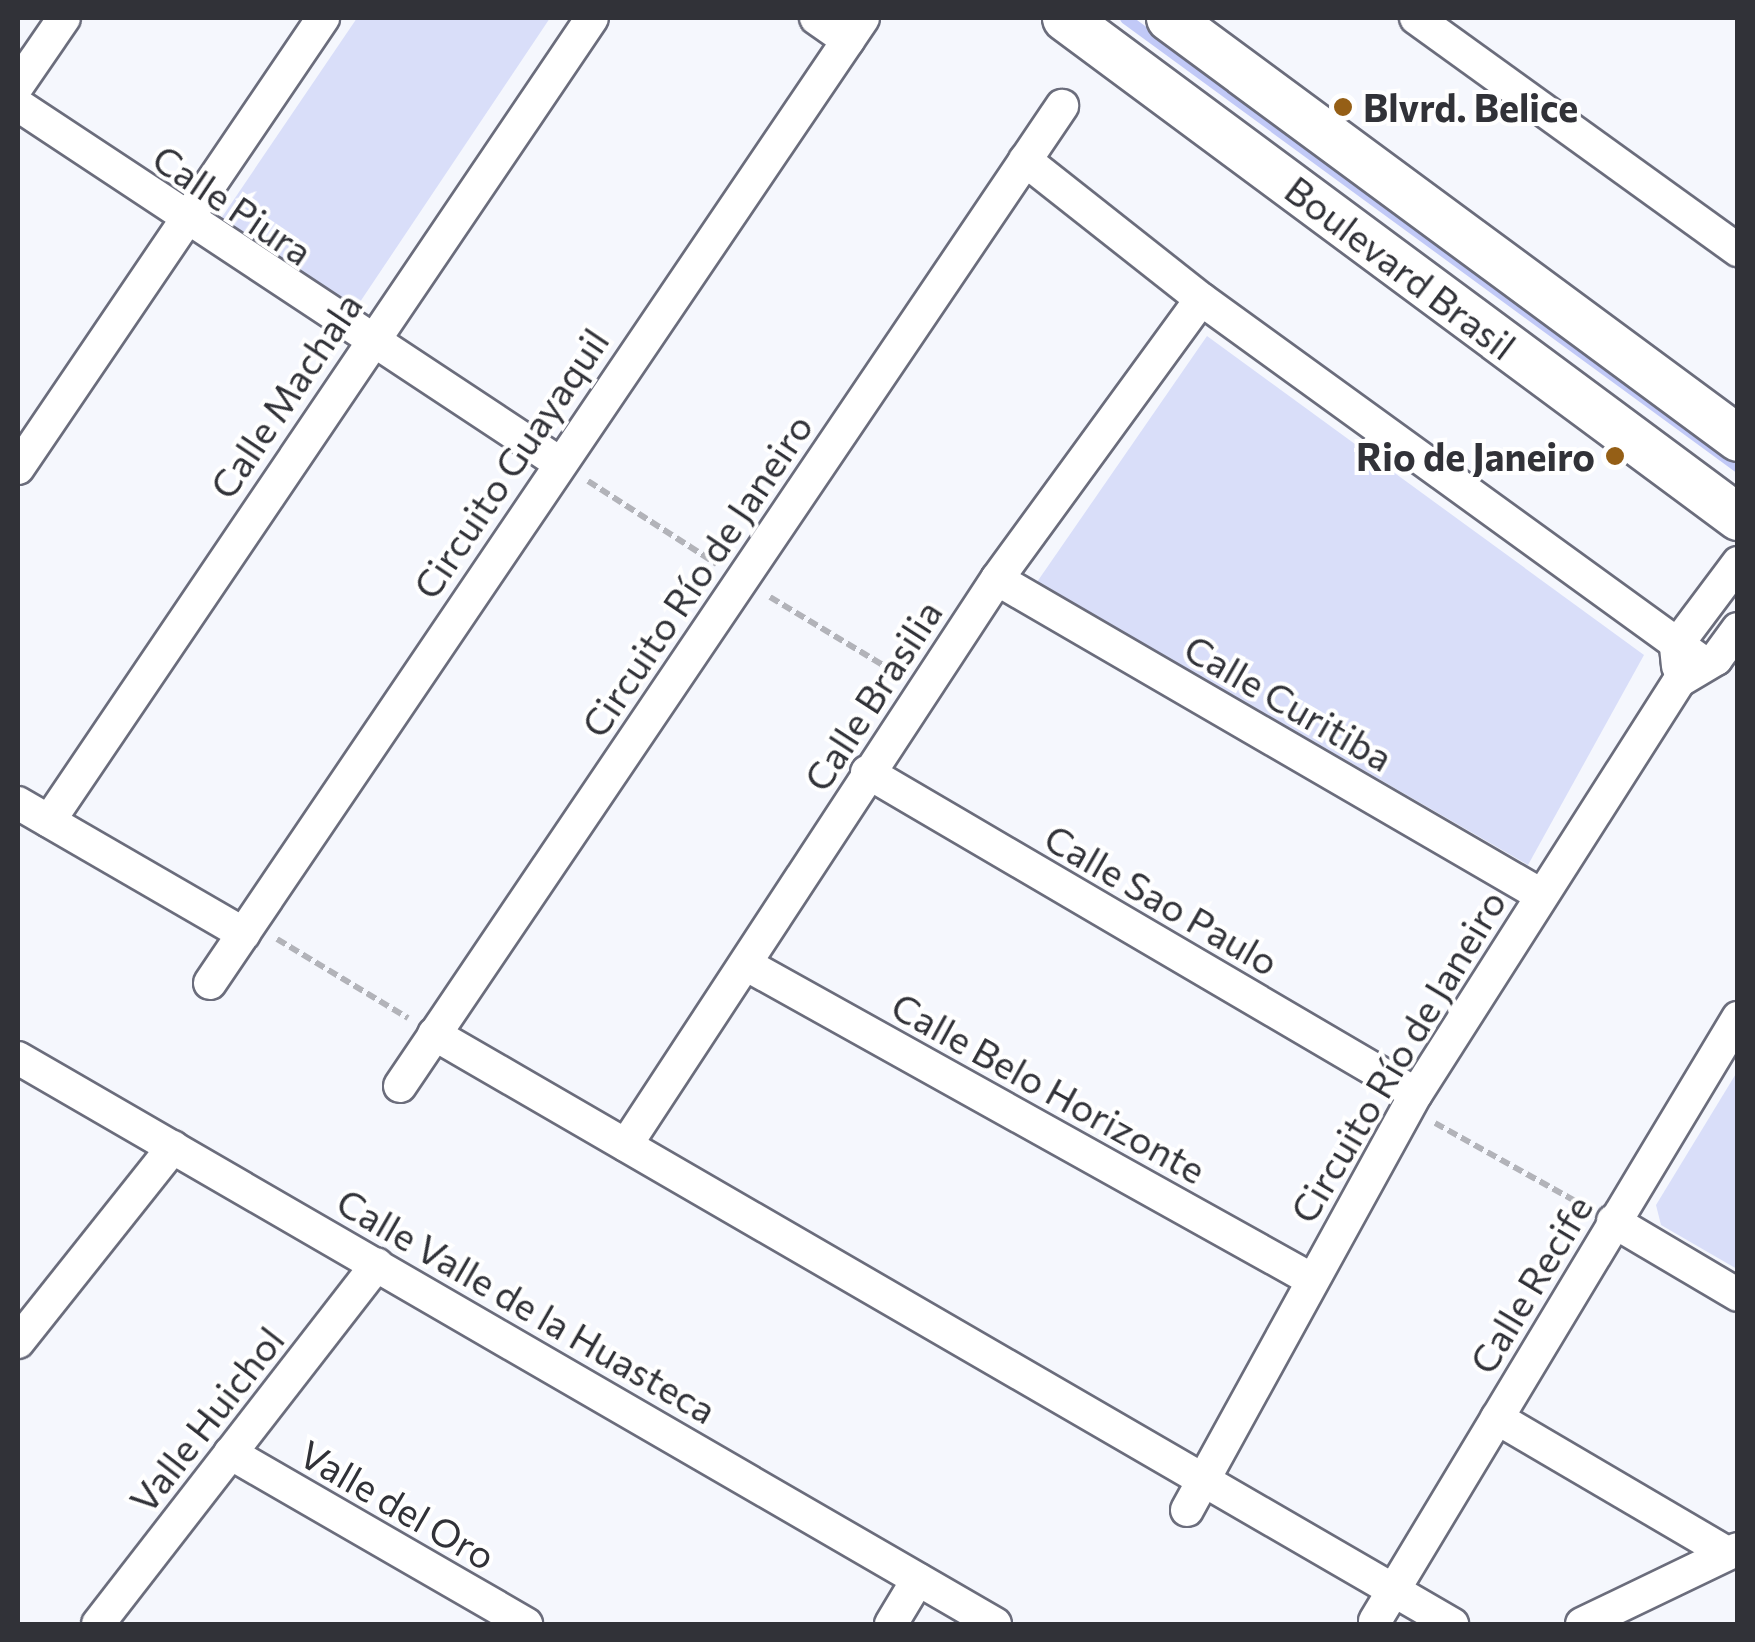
<!DOCTYPE html>
<html>
<head>
<meta charset="utf-8">
<style>
  body { margin:0 }
  #map { position:relative; width:1755px; height:1642px; overflow:hidden; background:#f5f7fd; font-family:Commissioner,sans-serif }
  div>[style] { position:absolute }
  .green>* { inset:0; background:#d9def9 }
  .stream>* { height:11px; margin:-5.5px; padding:0 5.5px; transform-origin:5.5px; border-radius:5.5px; background:#c1c9f7 }
  .path>* { height:6px; margin-top:-3px; transform-origin:0; background:repeating-linear-gradient(90deg,#b2b3b9 0 10px,transparent 0 15px) }
  .roads { filter:drop-shadow(2px 0 #6b6d7c) drop-shadow(-2px 0 #6b6d7c) drop-shadow(0 2px #6b6d7c) drop-shadow(0 -2px #6b6d7c) }
  .street>* { height:32px; margin:-16px; padding:0 16px; transform-origin:16px; border-radius:16px; background:#fff }
  .secondary>* { height:45px; margin:-22.5px; padding:0 22.5px; transform-origin:22.5px; border-radius:22.5px; background:#fff }
  .dots>* { width:28px; height:28px; translate:-50% -50%; box-sizing:border-box; border:5px solid #fff; border-radius:50% }
  span { translate:-50% -50%; white-space:nowrap; text-align:center; line-height:1.15; -webkit-text-stroke:8px #fff; paint-order:stroke }
  .poi-label { font-size:38px; color:#313238; font-weight:700 }
  .left { translate:0 -50%; text-align:left }
  .right { translate:-100% -50%; text-align:right }
  .street-label { font-size:38px; color:#313238 }
  .frame { position:absolute; inset:0; border:20px solid #313238; pointer-events:none }
</style>
</head>
<body>
<div id="map">
  <div class="green">
    <i style="clip-path:polygon(357px 18px,550px 18px,356px 308px,220px 220px)"></i>
    <i style="clip-path:polygon(1207px 336px,1644px 655px,1528px 865px,1037px 582px)"></i>
    <i style="clip-path:polygon(1737px 1072px,1738px 1269px,1737px 1269px,1661px 1225px,1656px 1205px)"></i>
  </div>
  <div class="stream">
    <i style="left:1125px;top:18px;width:760px;rotate:36.22deg"></i>
  </div>
  <div class="path">
    <i style="left:588px;top:481px;width:153px;rotate:32.8deg"></i>
    <i style="left:770px;top:597px;width:147px;rotate:31.1deg"></i>
    <i style="left:277px;top:939px;width:153px;rotate:31.1deg"></i>
    <i style="left:1435px;top:1123px;width:173px;rotate:29.1deg"></i>
  </div>
  <div class="roads">
    <div class="street">
      <i style="left:816px;top:18px;width:39px;rotate:35deg"></i>
      <i style="left:1416px;top:18px;width:397px;rotate:35.8deg"></i>
      <i style="left:18px;top:85px;width:81px;rotate:-55.5deg"></i>
      <i style="left:18px;top:105px;width:647px;rotate:33.47deg"></i>
      <i style="left:1025px;top:160px;width:224px;rotate:38.3deg"></i>
      <i style="left:1201px;top:299px;width:622px;rotate:35.91deg"></i>
      <i style="left:18px;top:468px;width:544px;rotate:-55.87deg"></i>
      <i style="left:997px;top:579px;width:629px;rotate:30.15deg"></i>
      <i style="left:1678px;top:666px;width:20px;rotate:-96deg"></i>
      <i style="left:1676px;top:646px;width:104px;rotate:-53.2deg"></i>
      <i style="left:867px;top:772px;width:636px;rotate:30.39deg"></i>
      <i style="left:18px;top:803px;width:261px;rotate:30.1deg"></i>
      <i style="left:49px;top:821px;width:969px;rotate:-55.93deg"></i>
      <i style="left:749px;top:966px;width:643px;rotate:29.12deg"></i>
      <i style="left:210px;top:983px;width:1165px;rotate:-55.91deg"></i>
      <i style="left:434px;top:1034px;width:1177px;rotate:30.1deg"></i>
      <i style="left:18px;top:1058px;width:1129px;rotate:30.08deg"></i>
      <i style="left:400px;top:1086px;width:1183px;rotate:-55.96deg"></i>
      <i style="left:626px;top:1145px;width:677px;rotate:-56.76deg"></i>
      <i style="left:997px;top:579px;width:346px;rotate:-53.9deg"></i>
      <i style="left:1613px;top:1221px;width:145px;rotate:30.6deg"></i>
      <i style="left:18px;top:1342px;width:249px;rotate:-51.5deg"></i>
      <i style="left:1497px;top:1418px;width:267px;rotate:30.4deg"></i>
      <i style="left:230px;top:1453px;width:342px;rotate:30deg"></i>
      <i style="left:1187px;top:1510px;width:475px;rotate:-61.2deg"></i>
      <i style="left:1416px;top:1094px;width:490px;rotate:-57.5deg"></i>
      <i style="left:1679px;top:681px;width:43px;rotate:-30.7deg"></i>
      <i style="left:1716px;top:659px;width:37px;rotate:-54deg"></i>
      <i style="left:1375px;top:1621px;width:704px;rotate:-58.95deg"></i>
      <i style="left:98px;top:1624px;width:455px;rotate:-52.2deg"></i>
      <i style="left:891px;top:1624px;width:52px;rotate:-59deg"></i>
      <i style="left:1582px;top:1624px;width:173px;rotate:-25.7deg"></i>
    </div>
    <div class="secondary">
      <i style="left:1065px;top:18px;width:838px;rotate:36.56deg"></i>
      <i style="left:1169px;top:18px;width:707px;rotate:36.43deg"></i>
    </div>
  </div>
  <div class="dots">
    <i style="left:1343px;top:107px;background:#955f16"></i>
    <i style="left:1615px;top:456px;background:#955f16"></i>
  </div>
  <div class="poi-label">
    <span class="left" style="left:1363px;top:107px">Blvrd. Belice</span>
    <span class="right" style="left:1595px;top:456px">Rio de Janeiro</span>
  </div>
  <div class="street-label">
    <span style="left:233px;top:204px;rotate:34deg">Calle Piura</span>
    <span style="left:1401px;top:267px;rotate:37deg">Boulevard Brasil</span>
    <span style="left:285px;top:395px;rotate:-56deg">Calle Machala</span>
    <span style="left:510px;top:463px;rotate:-56deg">Circuito Guayaquil</span>
    <span style="left:696px;top:575px;rotate:-56deg">Circuito Río de Janeiro</span>
    <span style="left:872px;top:695px;rotate:-57deg">Calle Brasilia</span>
    <span style="left:1289px;top:702px;rotate:30deg">Calle Curitiba</span>
    <span style="left:1162px;top:899px;rotate:30deg">Calle Sao Paulo</span>
    <span style="left:1397px;top:1056px;rotate:-59deg">Circuito Río de Janeiro</span>
    <span style="left:1049px;top:1087px;rotate:29deg">Calle Belo Horizonte</span>
    <span style="left:1530px;top:1284px;rotate:-59deg">Calle Recife</span>
    <span style="left:527px;top:1305px;rotate:30deg">Calle Valle de la Huasteca</span>
    <span style="left:206px;top:1419px;rotate:-52deg">Valle Huichol</span>
    <span style="left:398px;top:1504px;rotate:30deg">Valle del Oro</span>
  </div>
  <div class="frame"></div>
</div>
</body>
</html>
